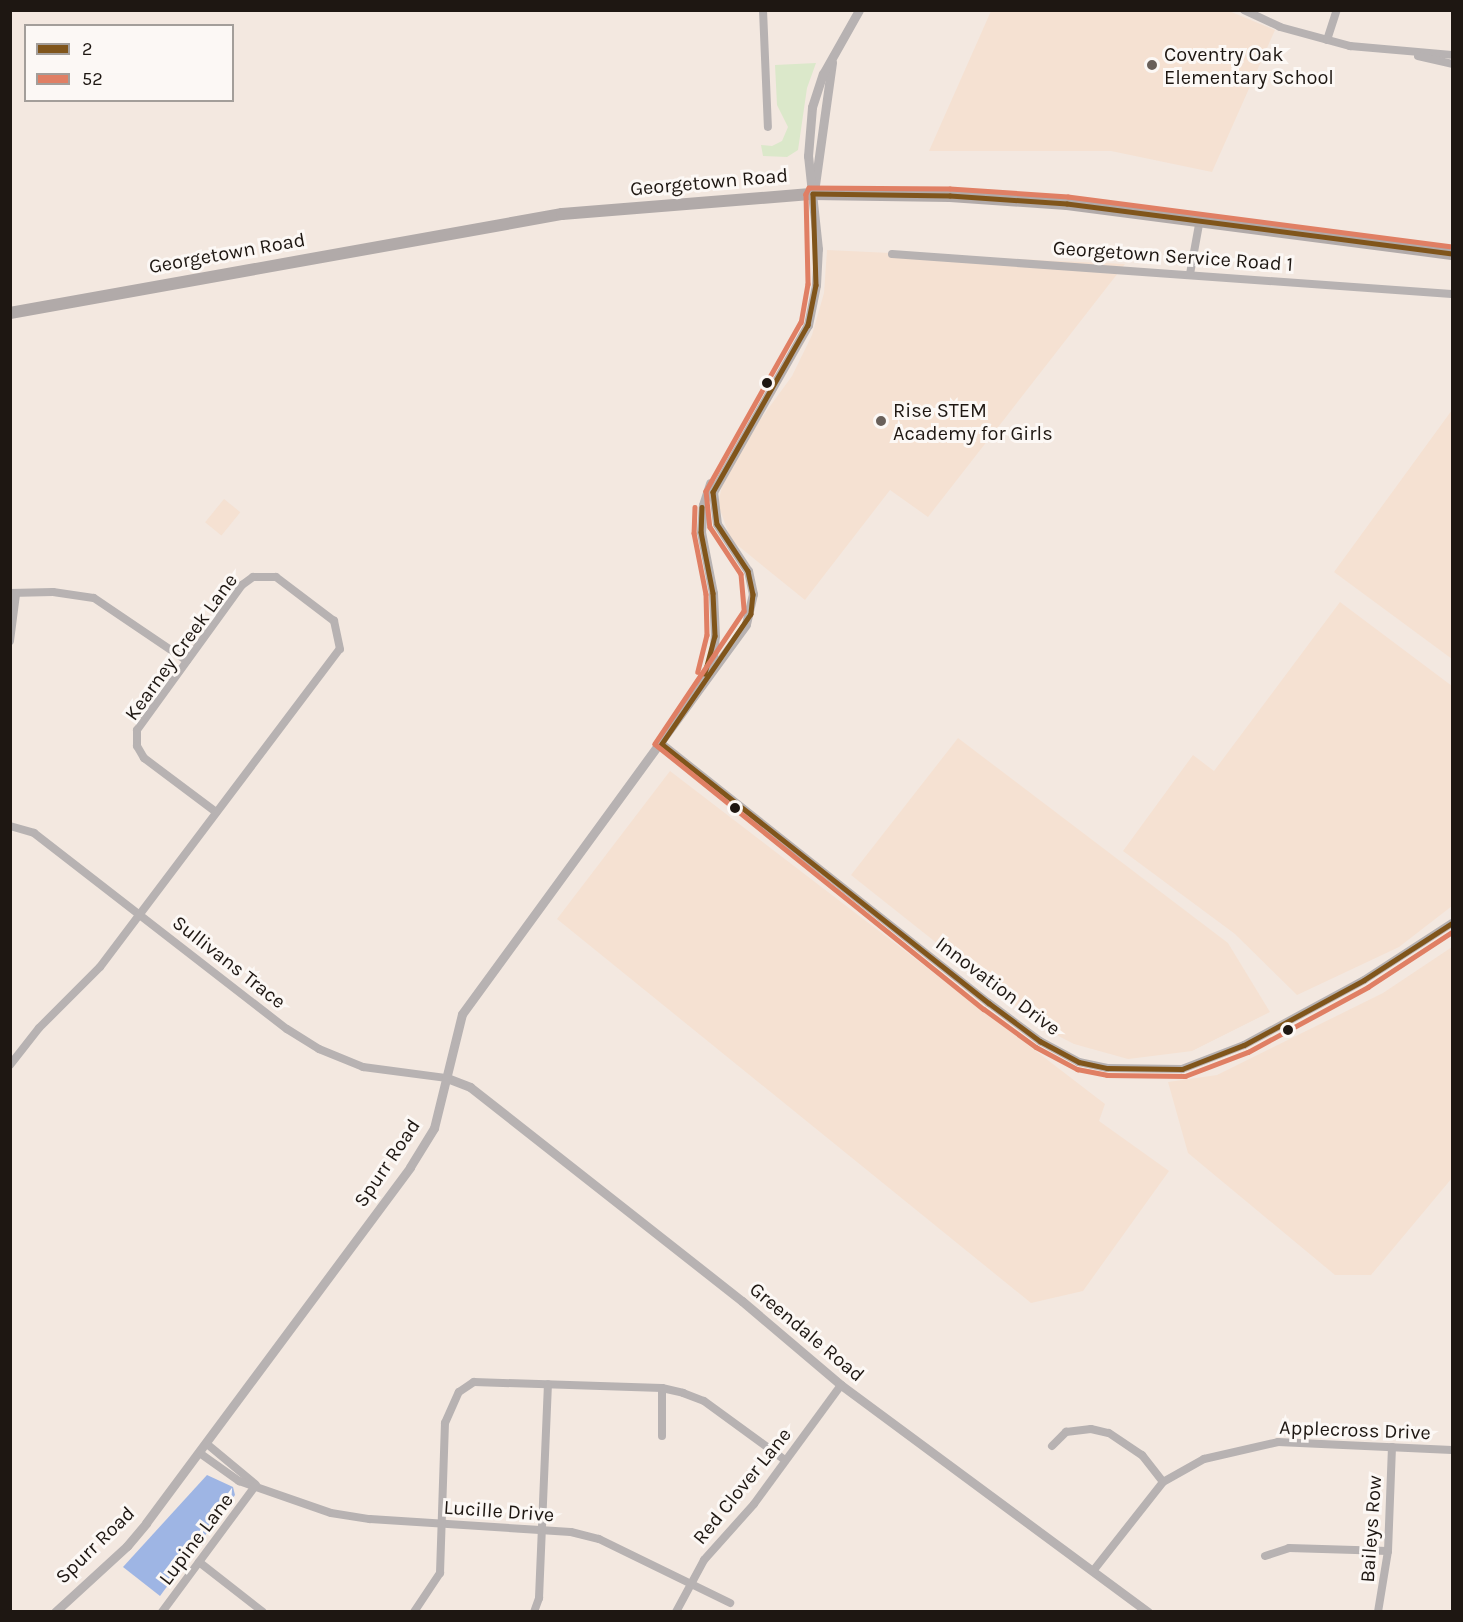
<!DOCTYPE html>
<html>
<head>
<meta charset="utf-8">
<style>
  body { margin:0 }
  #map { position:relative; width:1463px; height:1622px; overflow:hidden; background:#f3e8e0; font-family:Karla,sans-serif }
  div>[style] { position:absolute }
  .built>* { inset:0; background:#f5e1d2; transform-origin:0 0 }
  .green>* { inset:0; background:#dbe8ca }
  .water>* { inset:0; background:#9eb5e4 }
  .minor>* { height:8px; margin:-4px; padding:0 4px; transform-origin:4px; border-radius:4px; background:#b7b2b2 }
  .tertiary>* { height:9px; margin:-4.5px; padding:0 4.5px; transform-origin:4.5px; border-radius:4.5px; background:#b7b2b2 }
  .primary>* { height:12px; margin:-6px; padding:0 6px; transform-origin:6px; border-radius:6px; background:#b1aaa9 }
  .bus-1>* { height:4.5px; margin:-2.25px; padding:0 2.25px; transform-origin:2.25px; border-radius:2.25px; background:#80551b }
  .bus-2>* { height:4.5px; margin:-2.25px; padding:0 2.25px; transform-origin:2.25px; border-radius:2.25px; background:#e07f64 }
  .dots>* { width:16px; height:16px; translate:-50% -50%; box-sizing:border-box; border:3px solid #fcf8f5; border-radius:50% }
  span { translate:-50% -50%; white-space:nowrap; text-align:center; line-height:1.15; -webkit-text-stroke:6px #fcf8f5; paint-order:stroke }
  .poi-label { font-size:20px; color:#1e1712 }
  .left { translate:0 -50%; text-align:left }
  .street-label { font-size:20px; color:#1e1712 }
  .frame { position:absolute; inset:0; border:12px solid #1e1712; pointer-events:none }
  .legend { position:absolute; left:24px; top:24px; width:210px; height:78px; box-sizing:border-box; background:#fcf8f5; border:2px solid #a39e9a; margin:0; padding:8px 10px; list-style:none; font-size:18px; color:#1e1712 }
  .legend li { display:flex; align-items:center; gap:12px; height:30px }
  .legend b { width:30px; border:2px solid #a39e9a }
</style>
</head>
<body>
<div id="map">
  <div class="built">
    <i style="clip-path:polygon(991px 11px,1229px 11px,1275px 30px,1212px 172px,1111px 151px,929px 151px)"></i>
    <i style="clip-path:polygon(827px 250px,1125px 264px,928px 517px,890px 490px,805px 600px,731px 540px,718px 504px,726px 467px,792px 376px,812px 335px,824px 293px)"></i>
    <i style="clip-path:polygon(1452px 410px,1452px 659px,1334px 572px)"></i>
    <i style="left:224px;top:499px;width:21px;height:30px;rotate:39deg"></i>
    <i style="clip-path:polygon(1340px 602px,1452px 686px,1452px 906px,1399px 947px,1297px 995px,1235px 934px,1123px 851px,1193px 755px,1214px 771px)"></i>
    <i style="clip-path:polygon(958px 738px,1228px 943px,1270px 1012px,1192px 1051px,1128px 1059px,1074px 1044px,1045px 1029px,851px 875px)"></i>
    <i style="clip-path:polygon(670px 771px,1105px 1104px,1099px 1121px,1169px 1171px,1083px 1291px,1031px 1303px,557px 919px)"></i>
    <i style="clip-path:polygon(1452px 947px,1452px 1178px,1371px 1275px,1335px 1275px,1188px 1153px,1168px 1082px,1217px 1075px,1383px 993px)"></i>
  </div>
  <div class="green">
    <i style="clip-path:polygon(816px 63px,807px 88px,798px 150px,787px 157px,763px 156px,761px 145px,772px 146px,782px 141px,788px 127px,777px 105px,775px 65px)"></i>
  </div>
  <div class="water">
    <i style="clip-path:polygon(207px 1475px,233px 1487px,235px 1495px,160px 1596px,123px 1567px)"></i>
  </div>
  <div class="minor">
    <i style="left:763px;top:10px;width:117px;rotate:87.6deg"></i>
    <i style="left:1244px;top:10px;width:40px;rotate:25deg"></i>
    <i style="left:1280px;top:27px;width:73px;rotate:15.2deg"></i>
    <i style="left:1350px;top:46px;width:102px;rotate:5deg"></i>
    <i style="left:1327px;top:40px;width:32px;rotate:-72deg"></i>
    <i style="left:1418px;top:56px;width:35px;rotate:13deg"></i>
    <i style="left:892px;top:254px;width:561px;rotate:4.09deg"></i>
    <i style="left:1190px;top:274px;width:56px;rotate:-79.7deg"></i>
    <i style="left:10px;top:593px;width:43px;rotate:-1.3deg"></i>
    <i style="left:53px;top:592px;width:41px;rotate:8.3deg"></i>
    <i style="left:94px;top:598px;width:112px;rotate:34.1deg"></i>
    <i style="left:10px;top:641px;width:47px;rotate:-82.7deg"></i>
    <i style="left:662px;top:744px;width:417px;rotate:38.4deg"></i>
    <i style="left:989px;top:1003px;width:64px;rotate:36.7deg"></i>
    <i style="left:1040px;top:1041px;width:44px;rotate:28.3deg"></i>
    <i style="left:1079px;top:1062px;width:29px;rotate:12deg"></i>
    <i style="left:1107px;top:1068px;width:75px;rotate:0.8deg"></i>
    <i style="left:1182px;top:1069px;width:66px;rotate:-21.2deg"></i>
    <i style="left:1244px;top:1045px;width:136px;rotate:-28.4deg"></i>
    <i style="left:1364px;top:980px;width:105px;rotate:-32.9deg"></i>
    <i style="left:10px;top:826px;width:25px;rotate:16deg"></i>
    <i style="left:34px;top:833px;width:320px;rotate:37.8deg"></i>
    <i style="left:287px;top:1029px;width:38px;rotate:32deg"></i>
    <i style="left:319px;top:1049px;width:48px;rotate:22.2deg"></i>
    <i style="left:363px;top:1067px;width:85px;rotate:7.5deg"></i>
    <i style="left:10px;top:1065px;width:47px;rotate:-51.9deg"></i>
    <i style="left:39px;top:1028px;width:86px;rotate:-45deg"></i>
    <i style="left:100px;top:967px;width:398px;rotate:-53deg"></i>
    <i style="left:340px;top:649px;width:29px;rotate:-102deg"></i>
    <i style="left:334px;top:621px;width:73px;rotate:-142.8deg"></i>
    <i style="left:276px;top:577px;width:23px;rotate:180deg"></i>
    <i style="left:253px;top:577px;width:14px;rotate:144deg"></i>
    <i style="left:242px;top:585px;width:179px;rotate:125.9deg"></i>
    <i style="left:137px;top:730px;width:16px;rotate:90deg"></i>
    <i style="left:137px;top:746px;width:14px;rotate:60deg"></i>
    <i style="left:144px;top:758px;width:90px;rotate:36.9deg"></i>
    <i style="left:662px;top:1436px;width:48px;rotate:-90deg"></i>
    <i style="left:207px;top:1444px;width:62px;rotate:39.8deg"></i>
    <i style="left:1052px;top:1446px;width:20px;rotate:-45deg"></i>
    <i style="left:1066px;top:1432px;width:25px;rotate:-7deg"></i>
    <i style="left:1091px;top:1429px;width:18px;rotate:13deg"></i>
    <i style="left:1109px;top:1433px;width:40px;rotate:34deg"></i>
    <i style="left:1142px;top:1455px;width:34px;rotate:52deg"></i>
    <i style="left:201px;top:1454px;width:47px;rotate:35.4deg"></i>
    <i style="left:239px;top:1481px;width:97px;rotate:19.2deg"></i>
    <i style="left:331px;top:1513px;width:39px;rotate:9deg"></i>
    <i style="left:370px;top:1519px;width:201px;rotate:3.7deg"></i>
    <i style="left:571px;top:1532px;width:29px;rotate:14deg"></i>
    <i style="left:599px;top:1539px;width:146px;rotate:26deg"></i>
    <i style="left:1265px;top:1556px;width:25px;rotate:-18deg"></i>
    <i style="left:1289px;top:1548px;width:99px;rotate:1.7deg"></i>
    <i style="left:199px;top:1562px;width:81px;rotate:38deg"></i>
    <i style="left:1093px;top:1571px;width:113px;rotate:-51.8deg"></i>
    <i style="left:1163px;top:1482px;width:47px;rotate:-29.3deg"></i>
    <i style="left:1204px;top:1459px;width:76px;rotate:-12.9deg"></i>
    <i style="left:1278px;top:1442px;width:174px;rotate:2.6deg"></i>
    <i style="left:162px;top:1612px;width:158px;rotate:-53.5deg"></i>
    <i style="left:414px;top:1612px;width:47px;rotate:-56.3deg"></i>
    <i style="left:440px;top:1573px;width:150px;rotate:-88.1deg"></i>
    <i style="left:445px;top:1423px;width:34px;rotate:-66deg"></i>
    <i style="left:459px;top:1392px;width:18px;rotate:-34deg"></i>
    <i style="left:474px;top:1382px;width:188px;rotate:1.8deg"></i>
    <i style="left:662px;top:1388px;width:22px;rotate:13deg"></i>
    <i style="left:683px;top:1393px;width:22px;rotate:21deg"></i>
    <i style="left:704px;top:1401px;width:100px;rotate:36.1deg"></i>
    <i style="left:534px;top:1612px;width:15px;rotate:-70deg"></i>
    <i style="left:539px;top:1598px;width:214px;rotate:-87.6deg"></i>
    <i style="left:676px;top:1612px;width:59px;rotate:-61.7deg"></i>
    <i style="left:704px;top:1560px;width:75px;rotate:-48.2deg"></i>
    <i style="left:754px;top:1504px;width:147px;rotate:-53.8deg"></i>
    <i style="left:1378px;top:1612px;width:62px;rotate:-80.7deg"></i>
    <i style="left:1388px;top:1551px;width:104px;rotate:-87.8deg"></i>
  </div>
  <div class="tertiary">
    <i style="left:815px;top:185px;width:124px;rotate:-82.1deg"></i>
    <i style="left:701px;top:683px;width:29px;rotate:-65deg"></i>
    <i style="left:713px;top:657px;width:21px;rotate:-85deg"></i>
    <i style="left:715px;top:636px;width:43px;rotate:-92.7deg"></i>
    <i style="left:713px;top:593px;width:62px;rotate:-101.1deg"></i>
    <i style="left:701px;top:532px;width:27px;rotate:-86deg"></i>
    <i style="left:703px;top:505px;width:23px;rotate:-72deg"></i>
    <i style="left:447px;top:1078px;width:25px;rotate:21deg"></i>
    <i style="left:470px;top:1087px;width:346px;rotate:38.2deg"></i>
    <i style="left:742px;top:1301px;width:130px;rotate:40.3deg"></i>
    <i style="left:841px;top:1385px;width:382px;rotate:36.5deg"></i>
    <i style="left:55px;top:1612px;width:98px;rotate:-42.5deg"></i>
    <i style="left:127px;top:1546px;width:30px;rotate:-50deg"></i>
    <i style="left:146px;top:1523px;width:443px;rotate:-53.4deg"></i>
    <i style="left:410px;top:1167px;width:46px;rotate:-58.4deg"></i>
    <i style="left:434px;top:1128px;width:117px;rotate:-76.2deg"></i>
    <i style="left:462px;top:1014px;width:482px;rotate:-53.9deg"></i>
    <i style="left:746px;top:624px;width:31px;rotate:-77deg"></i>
    <i style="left:753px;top:594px;width:24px;rotate:-102deg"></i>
    <i style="left:748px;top:571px;width:56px;rotate:-123.4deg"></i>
    <i style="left:717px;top:524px;width:32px;rotate:-97deg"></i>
    <i style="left:713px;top:492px;width:192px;rotate:-60.4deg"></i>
    <i style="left:808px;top:325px;width:41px;rotate:-78.7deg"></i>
    <i style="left:816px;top:285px;width:36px;rotate:-87deg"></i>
    <i style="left:818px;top:249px;width:94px;rotate:-96.1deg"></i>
    <i style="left:808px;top:156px;width:49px;rotate:-85.3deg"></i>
    <i style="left:812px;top:107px;width:35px;rotate:-72deg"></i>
    <i style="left:823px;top:74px;width:73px;rotate:-60.6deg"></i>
  </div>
  <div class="primary">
    <i style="left:10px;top:313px;width:561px;rotate:-10.17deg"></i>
    <i style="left:562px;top:214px;width:252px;rotate:-4.6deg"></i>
    <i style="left:813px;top:194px;width:137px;rotate:0.8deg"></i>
    <i style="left:950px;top:196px;width:117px;rotate:3.9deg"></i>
    <i style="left:1067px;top:204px;width:388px;rotate:7.4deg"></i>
  </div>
  <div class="bus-1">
    <i style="left:1452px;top:254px;width:388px;rotate:-172.6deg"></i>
    <i style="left:1067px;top:204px;width:117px;rotate:-176.1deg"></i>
    <i style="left:950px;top:196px;width:137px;rotate:-179.2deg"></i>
    <i style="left:813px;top:194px;width:91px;rotate:88.1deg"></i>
    <i style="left:816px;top:285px;width:41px;rotate:101.3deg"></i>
    <i style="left:808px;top:325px;width:192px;rotate:119.6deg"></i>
    <i style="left:713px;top:492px;width:32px;rotate:83deg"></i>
    <i style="left:717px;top:524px;width:56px;rotate:56.6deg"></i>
    <i style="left:748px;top:571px;width:24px;rotate:78deg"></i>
    <i style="left:753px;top:594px;width:20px;rotate:96deg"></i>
    <i style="left:751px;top:614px;width:158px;rotate:124.4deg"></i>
    <i style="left:662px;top:744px;width:417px;rotate:38.4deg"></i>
    <i style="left:989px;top:1003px;width:64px;rotate:36.7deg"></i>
    <i style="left:1040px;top:1041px;width:44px;rotate:28.3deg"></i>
    <i style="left:1079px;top:1062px;width:29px;rotate:12deg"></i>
    <i style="left:1107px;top:1068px;width:75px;rotate:0.8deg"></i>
    <i style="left:1182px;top:1069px;width:66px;rotate:-21.2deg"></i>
    <i style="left:1244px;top:1045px;width:136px;rotate:-28.4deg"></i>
    <i style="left:1364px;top:980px;width:105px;rotate:-32.9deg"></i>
    <i style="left:702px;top:507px;width:25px;rotate:92deg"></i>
    <i style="left:701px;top:532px;width:62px;rotate:78.9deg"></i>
    <i style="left:713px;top:593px;width:43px;rotate:87.3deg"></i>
    <i style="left:715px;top:636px;width:39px;rotate:105deg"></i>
  </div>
  <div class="bus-2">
    <i style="left:1452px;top:247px;width:387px;rotate:-172.6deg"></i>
    <i style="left:1068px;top:197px;width:118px;rotate:-176.1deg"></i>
    <i style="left:950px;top:189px;width:141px;rotate:-179.6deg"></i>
    <i style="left:809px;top:188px;width:7px;rotate:117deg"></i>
    <i style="left:806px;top:194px;width:90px;rotate:88.7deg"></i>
    <i style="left:808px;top:284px;width:39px;rotate:100deg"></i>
    <i style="left:801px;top:322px;width:194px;rotate:119.3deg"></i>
    <i style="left:706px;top:491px;width:36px;rotate:84deg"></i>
    <i style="left:710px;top:527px;width:56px;rotate:56.6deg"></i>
    <i style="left:741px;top:574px;width:37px;rotate:85deg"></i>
    <i style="left:744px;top:611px;width:160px;rotate:123.8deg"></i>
    <i style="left:655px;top:744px;width:422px;rotate:38.9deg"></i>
    <i style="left:984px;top:1009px;width:64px;rotate:36.2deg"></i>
    <i style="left:1036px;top:1047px;width:47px;rotate:28.2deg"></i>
    <i style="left:1077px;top:1069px;width:31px;rotate:11deg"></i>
    <i style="left:1107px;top:1075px;width:78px;rotate:0.7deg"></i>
    <i style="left:1185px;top:1076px;width:67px;rotate:-20.9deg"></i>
    <i style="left:1248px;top:1052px;width:136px;rotate:-28.4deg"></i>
    <i style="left:1368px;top:987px;width:100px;rotate:-33.2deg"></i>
    <i style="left:695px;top:507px;width:26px;rotate:92deg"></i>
    <i style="left:694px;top:533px;width:62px;rotate:78.9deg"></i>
    <i style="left:706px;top:594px;width:41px;rotate:88.6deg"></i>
    <i style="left:707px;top:635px;width:38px;rotate:104deg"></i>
  </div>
  <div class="dots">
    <i style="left:1152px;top:65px;background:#69605a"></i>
    <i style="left:767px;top:383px;background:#1e1712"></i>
    <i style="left:881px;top:421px;background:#69605a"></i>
    <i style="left:735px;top:808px;background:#1e1712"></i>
    <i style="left:1288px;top:1030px;background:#1e1712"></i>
  </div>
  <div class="poi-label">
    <span class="left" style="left:1164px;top:66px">Coventry Oak<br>Elementary School</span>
    <span class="left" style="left:893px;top:422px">Rise STEM<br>Academy for Girls</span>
  </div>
  <div class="street-label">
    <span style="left:709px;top:182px;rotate:-5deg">Georgetown Road</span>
    <span style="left:227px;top:253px;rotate:-10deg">Georgetown Road</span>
    <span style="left:1173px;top:256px;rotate:4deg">Georgetown Service Road 1</span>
    <span style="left:181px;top:647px;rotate:-54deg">Kearney Creek Lane</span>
    <span style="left:229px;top:962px;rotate:38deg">Sullivans Trace</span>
    <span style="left:998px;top:986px;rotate:37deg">Innovation Drive</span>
    <span style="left:387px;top:1163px;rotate:-56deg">Spurr Road</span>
    <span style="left:807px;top:1332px;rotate:40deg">Greendale Road</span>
    <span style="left:1355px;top:1430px;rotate:2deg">Applecross Drive</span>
    <span style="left:742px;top:1486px;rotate:-51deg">Red Clover Lane</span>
    <span style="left:499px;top:1511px;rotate:4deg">Lucille Drive</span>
    <span style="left:1371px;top:1529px;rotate:-86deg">Baileys Row</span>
    <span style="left:196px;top:1539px;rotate:-53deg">Lupine Lane</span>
    <span style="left:95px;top:1545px;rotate:-44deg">Spurr Road</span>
  </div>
  <div class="frame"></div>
  <ul class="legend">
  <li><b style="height:8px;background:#80551b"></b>2</li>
  <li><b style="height:8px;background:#e07f64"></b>52</li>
  </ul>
</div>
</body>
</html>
